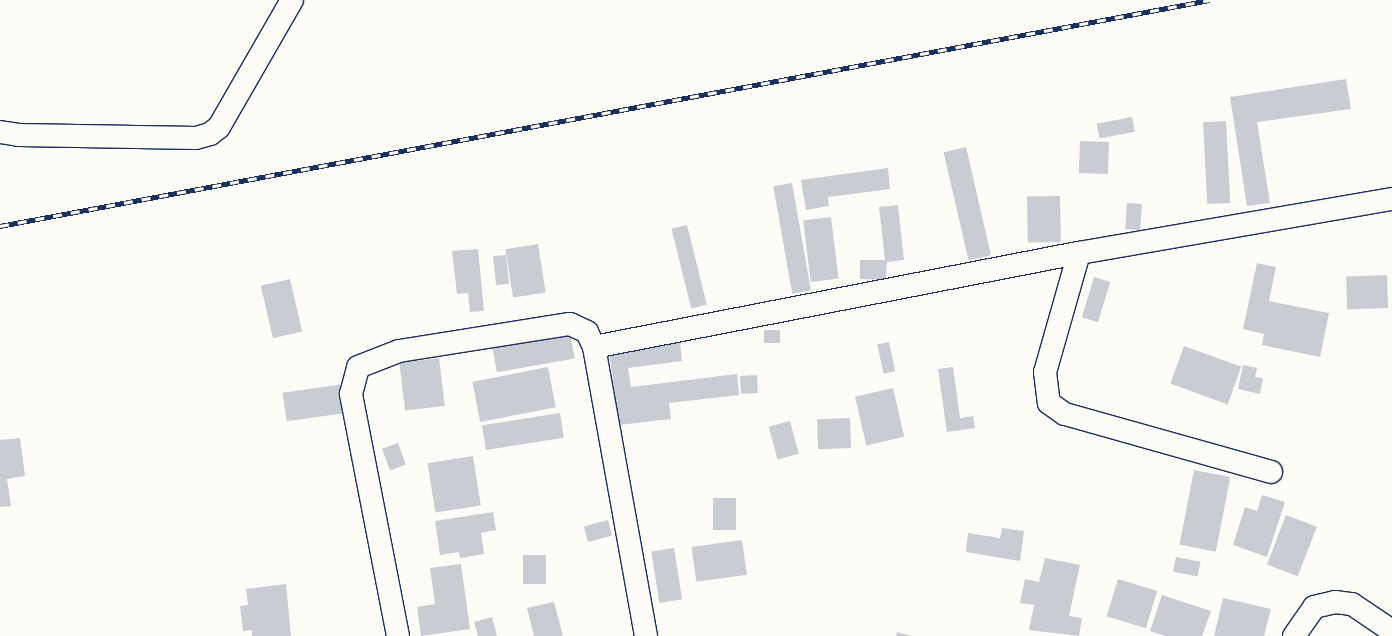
<!DOCTYPE html>
<html>
<head>
<meta charset="utf-8">
<style>
  body { margin:0 }
  #map { position:relative; width:1392px; height:636px; overflow:hidden; background:#fdfcf7; font-family:"Playpen Sans",sans-serif }
  div>[style] { position:absolute }
  .building>* { inset:0; background:#c9ccd3; transform-origin:0 0 }
  .roads { filter:drop-shadow(1px 0 #1b2f5e) drop-shadow(-1px 0 #1b2f5e) drop-shadow(0 1px #1b2f5e) drop-shadow(0 -1px #1b2f5e) }
  .minor>* { height:22px; margin:-11px; padding:0 11px; transform-origin:11px; border-radius:11px; background:#fdfcf7 }
  .rail>* { height:4.5px; margin-top:-2.25px; transform-origin:0; background:repeating-linear-gradient(90deg,#fdfcf7 0 9px,#1b2f5e 0 18px); box-sizing:border-box; border-block:1px solid #1b2f5e }
  span { translate:-50% -50%; white-space:nowrap; text-align:center; line-height:1.15; -webkit-text-stroke:3px #fdfcf7; paint-order:stroke }
</style>
</head>
<body>
<div id="map">
  <div class="building">
    <i style="clip-path:polygon(1346px 79px,1351px 109px,1257px 122px,1270px 203px,1247px 206px,1230px 97px)"></i>
    <i style="left:1132px;top:117px;width:15px;height:36px;rotate:79deg"></i>
    <i style="left:1226px;top:121px;width:82px;height:23px;rotate:87deg"></i>
    <i style="left:1080px;top:141px;width:29px;height:32px;rotate:2deg"></i>
    <i style="left:966px;top:147px;width:111px;height:23px;rotate:77deg"></i>
    <i style="clip-path:polygon(888px 168px,890px 189px,828px 197px,829px 206px,806px 210px,801px 180px)"></i>
    <i style="left:792px;top:183px;width:109px;height:19px;rotate:80deg"></i>
    <i style="left:1060px;top:196px;width:46px;height:33px;rotate:89deg"></i>
    <i style="left:1127px;top:203px;width:15px;height:26px;rotate:4deg"></i>
    <i style="clip-path:polygon(898px 205px,904px 260px,887px 262px,886px 280px,860px 279px,860px 260px,885px 260px,879px 207px)"></i>
    <i style="left:831px;top:217px;width:62px;height:28px;rotate:83deg"></i>
    <i style="left:687px;top:225px;width:82px;height:16px;rotate:76deg"></i>
    <i style="left:538px;top:244px;width:49px;height:33px;rotate:81deg"></i>
    <i style="clip-path:polygon(478px 249px,484px 311px,470px 312px,468px 293px,457px 294px,452px 251px)"></i>
    <i style="left:506px;top:255px;width:29px;height:13px;rotate:84deg"></i>
    <i style="clip-path:polygon(1257px 263px,1276px 267px,1269px 301px,1329px 313px,1320px 357px,1262px 345px,1264px 334px,1243px 329px)"></i>
    <i style="left:1387px;top:275px;width:33px;height:41px;rotate:88deg"></i>
    <i style="left:1094px;top:277px;width:17px;height:42px;rotate:17deg"></i>
    <i style="left:290px;top:279px;width:54px;height:30px;rotate:77deg"></i>
    <i style="left:764px;top:330px;width:16px;height:13px"></i>
    <i style="left:570px;top:332px;width:27px;height:79px;rotate:80deg"></i>
    <i style="clip-path:polygon(680px 342px,682px 361px,628px 368px,631px 387px,737px 374px,739px 395px,669px 403px,671px 419px,619px 425px,609px 351px)"></i>
    <i style="left:889px;top:342px;width:30px;height:12px;rotate:78deg"></i>
    <i style="left:1184px;top:346px;width:61px;height:40px;rotate:20deg"></i>
    <i style="left:439px;top:358px;width:48px;height:40px;rotate:83deg"></i>
    <i style="clip-path:polygon(1243px 365px,1257px 368px,1255px 377px,1263px 378px,1260px 394px,1238px 389px)"></i>
    <i style="left:548px;top:367px;width:41px;height:77px;rotate:79deg"></i>
    <i style="clip-path:polygon(953px 367px,960px 418px,973px 416px,975px 428px,947px 432px,938px 369px)"></i>
    <i style="left:757px;top:375px;width:18px;height:17px;rotate:87deg"></i>
    <i style="left:344px;top:384px;width:29px;height:62px;rotate:82deg"></i>
    <i style="left:893px;top:388px;width:50px;height:39px;rotate:77deg"></i>
    <i style="left:560px;top:413px;width:25px;height:79px;rotate:81deg"></i>
    <i style="left:850px;top:418px;width:30px;height:33px;rotate:88deg"></i>
    <i style="left:790px;top:421px;width:34px;height:22px;rotate:75deg"></i>
    <i style="clip-path:polygon(20px 438px,25px 476px,7px 479px,11px 506px,0 507px,0 440px)"></i>
    <i style="left:398px;top:443px;width:23px;height:17px;rotate:70deg"></i>
    <i style="left:473px;top:456px;width:50px;height:46px;rotate:81deg"></i>
    <i style="left:1194px;top:470px;width:37px;height:76px;rotate:11deg"></i>
    <i style="clip-path:polygon(1262px 495px,1285px 502px,1267px 557px,1233px 545px,1245px 507px,1257px 511px)"></i>
    <i style="left:713px;top:498px;width:23px;height:32px"></i>
    <i style="clip-path:polygon(493px 512px,496px 530px,481px 533px,484px 554px,460px 558px,459px 552px,440px 555px,435px 521px)"></i>
    <i style="left:1286px;top:515px;width:33px;height:53px;rotate:21deg"></i>
    <i style="left:608px;top:520px;width:16px;height:25px;rotate:75deg"></i>
    <i style="clip-path:polygon(1002px 528px,1024px 531px,1020px 561px,966px 552px,968px 533px,1000px 538px)"></i>
    <i style="left:742px;top:540px;width:35px;height:51px;rotate:82deg"></i>
    <i style="left:674px;top:548px;width:52px;height:23px;rotate:81deg"></i>
    <i style="left:523px;top:555px;width:23px;height:29px"></i>
    <i style="left:1176px;top:557px;width:25px;height:15px;rotate:11deg"></i>
    <i style="clip-path:polygon(1045px 558px,1080px 565px,1069px 616px,1082px 618px,1079px 636px,1029px 630px,1034px 605px,1020px 603px,1025px 579px,1039px 582px)"></i>
    <i style="clip-path:polygon(461px 564px,470px 629px,421px 636px,417px 607px,435px 604px,430px 568px)"></i>
    <i style="left:1118px;top:579px;width:41px;height:39px;rotate:17deg"></i>
    <i style="clip-path:polygon(286px 584px,291px 636px,252px 636px,252px 630px,243px 631px,240px 606px,248px 605px,246px 589px)"></i>
    <i style="clip-path:polygon(1162px 595px,1211px 611px,1202px 636px,1165px 636px,1150px 631px)"></i>
    <i style="clip-path:polygon(1223px 598px,1271px 609px,1264px 636px,1214px 636px)"></i>
    <i style="clip-path:polygon(554px 602px,563px 636px,534px 636px,527px 608px)"></i>
    <i style="clip-path:polygon(492px 617px,497px 636px,478px 636px,474px 622px)"></i>
    <i style="clip-path:polygon(897px 632px,911px 636px,896px 636px)"></i>
  </div>
  <div class="roads">
    <div class="minor">
      <i style="left:0;top:132px;width:19px;rotate:9deg"></i>
      <i style="left:19px;top:135px;width:177px;rotate:1deg"></i>
      <i style="left:196px;top:138px;width:15px;rotate:-16deg"></i>
      <i style="left:210px;top:134px;width:11px;rotate:-38deg"></i>
      <i style="left:219px;top:127px;width:146px;rotate:-60.1deg"></i>
      <i style="left:1079px;top:253px;width:124px;rotate:105.9deg"></i>
      <i style="left:1045px;top:372px;width:31px;rotate:83deg"></i>
      <i style="left:1049px;top:403px;width:19px;rotate:35deg"></i>
      <i style="left:1065px;top:414px;width:214px;rotate:15.7deg"></i>
      <i style="left:398px;top:636px;width:247px;rotate:-101deg"></i>
      <i style="left:351px;top:394px;width:28px;rotate:-75deg"></i>
      <i style="left:358px;top:367px;width:44px;rotate:-21.3deg"></i>
      <i style="left:399px;top:351px;width:173px;rotate:-9deg"></i>
      <i style="left:570px;top:324px;width:19px;rotate:25deg"></i>
      <i style="left:587px;top:332px;width:17px;rotate:65deg"></i>
      <i style="left:646px;top:636px;width:294px;rotate:-100.2deg"></i>
      <i style="left:594px;top:347px;width:494px;rotate:-11deg"></i>
      <i style="left:1079px;top:253px;width:318px;rotate:-9.8deg"></i>
      <i style="left:1294px;top:636px;width:35px;rotate:-55deg"></i>
      <i style="left:1314px;top:607px;width:22px;rotate:-13deg"></i>
      <i style="left:1335px;top:602px;width:17px;rotate:7deg"></i>
      <i style="left:1352px;top:604px;width:48px;rotate:34deg"></i>
    </div>
  </div>
  <div class="rail">
    <i style="left:0;top:226px;width:1231px;rotate:-10.58deg"></i>
  </div>
</div>
</body>
</html>
